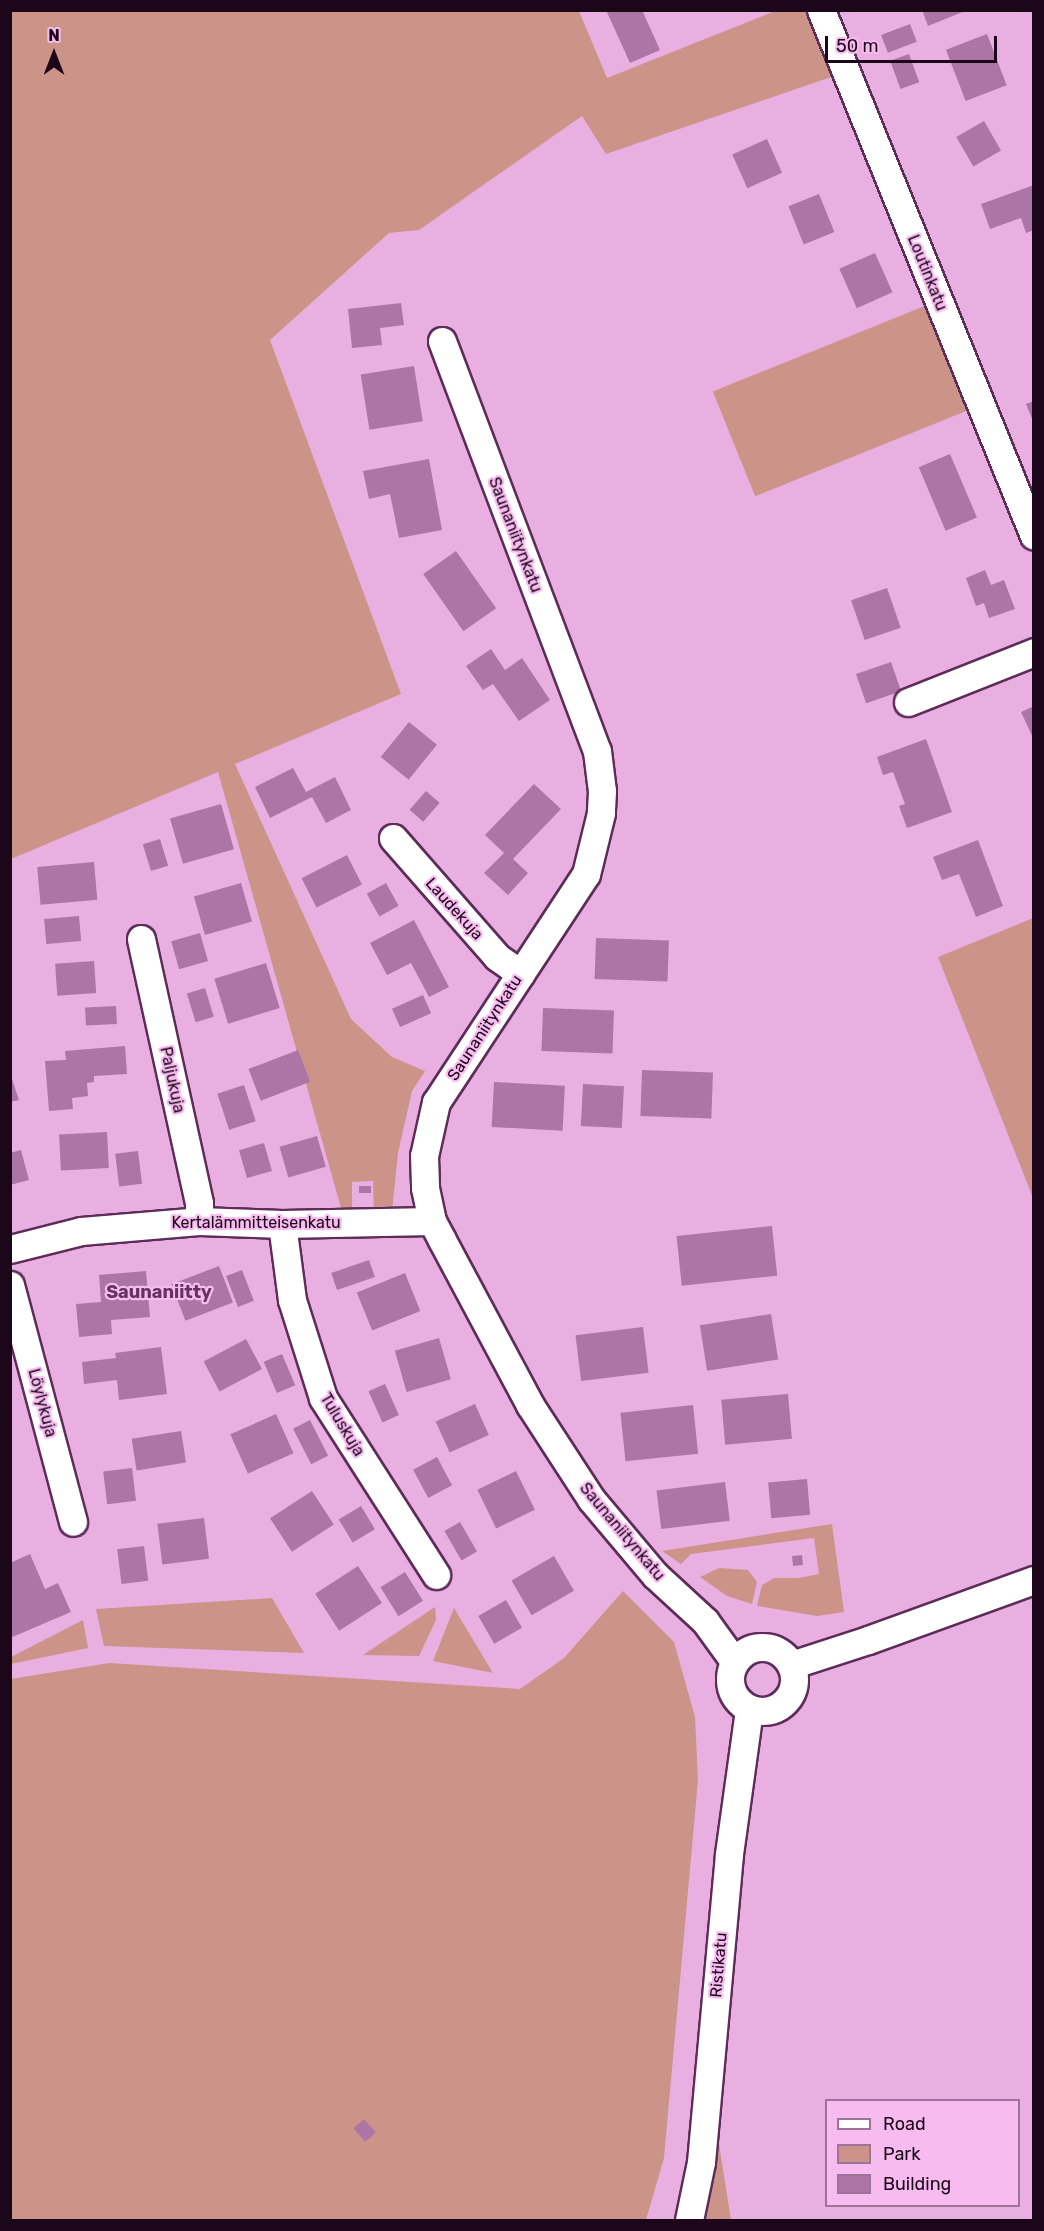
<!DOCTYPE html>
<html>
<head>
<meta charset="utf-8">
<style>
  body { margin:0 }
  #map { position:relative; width:1044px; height:2231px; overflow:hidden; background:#e9afe1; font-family:Rubik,sans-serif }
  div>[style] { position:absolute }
  .green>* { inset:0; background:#cc9489; transform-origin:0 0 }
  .building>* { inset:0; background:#ad75a5; transform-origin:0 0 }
  .roads { filter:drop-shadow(2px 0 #5d2c58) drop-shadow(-2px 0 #5d2c58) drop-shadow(0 2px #5d2c58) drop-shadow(0 -2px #5d2c58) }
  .street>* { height:27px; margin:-13.5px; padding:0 13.5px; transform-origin:13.5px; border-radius:13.5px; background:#fff }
  .street>.ring { margin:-13.5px; padding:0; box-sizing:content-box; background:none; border:27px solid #fff; border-radius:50% }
  span { translate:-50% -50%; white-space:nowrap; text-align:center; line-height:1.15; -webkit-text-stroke:4.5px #f7bbef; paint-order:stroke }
  .street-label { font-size:16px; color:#1b0719 }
  .neighbourhood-label { font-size:18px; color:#64335f; font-weight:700 }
  .frame { position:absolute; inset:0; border:12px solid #1b0719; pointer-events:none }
  .legend { position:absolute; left:825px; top:2099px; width:195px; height:108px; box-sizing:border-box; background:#f7bbef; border:2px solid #9f7399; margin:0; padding:8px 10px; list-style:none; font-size:18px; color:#1b0719 }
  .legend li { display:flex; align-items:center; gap:12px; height:30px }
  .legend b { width:30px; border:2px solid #9f7399 }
  .north { position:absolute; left:24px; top:24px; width:60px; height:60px; -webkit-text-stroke:4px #f7bbef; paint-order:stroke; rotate:0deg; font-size:16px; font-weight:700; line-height:24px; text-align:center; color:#1b0719 }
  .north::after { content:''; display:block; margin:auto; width:21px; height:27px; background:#1b0719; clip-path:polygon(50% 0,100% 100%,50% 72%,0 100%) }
  .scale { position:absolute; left:825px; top:36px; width:172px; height:27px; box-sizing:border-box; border:3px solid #1b0719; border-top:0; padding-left:8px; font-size:18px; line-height:21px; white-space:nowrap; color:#1b0719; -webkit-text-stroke:4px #f7bbef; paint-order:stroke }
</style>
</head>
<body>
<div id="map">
  <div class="green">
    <i style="clip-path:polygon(11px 11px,579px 11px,607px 78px,775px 11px,811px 11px,834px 76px,606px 154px,582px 116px,419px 230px,389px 233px,270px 340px,401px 694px,235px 764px,351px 1019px,392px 1057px,425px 1071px,412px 1091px,398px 1153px,392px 1212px,374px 1213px,373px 1181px,352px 1182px,352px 1208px,341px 1208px,218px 772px,11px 859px)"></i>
    <i style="left:927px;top:305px;width:113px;height:231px;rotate:68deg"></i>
    <i style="clip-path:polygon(1033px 918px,1033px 1198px,938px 957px)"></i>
    <i style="clip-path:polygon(832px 1524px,844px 1612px,817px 1616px,757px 1606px,762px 1585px,774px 1578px,799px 1578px,819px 1574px,814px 1538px,691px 1554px,681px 1564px,662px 1551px)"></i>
    <i style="clip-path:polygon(719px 1568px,748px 1570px,757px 1582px,752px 1604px,727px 1596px,700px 1577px)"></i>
    <i style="clip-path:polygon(623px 1591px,674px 1642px,695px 1717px,698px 1780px,664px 2158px,646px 2220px,11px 2220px,11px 1679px,109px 1663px,520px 1689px,564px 1658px)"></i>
    <i style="clip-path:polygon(272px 1598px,304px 1653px,104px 1646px,96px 1609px)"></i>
    <i style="clip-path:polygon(435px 1607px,436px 1620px,419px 1656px,363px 1655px)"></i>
    <i style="clip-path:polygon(454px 1608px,493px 1673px,433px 1661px)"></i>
    <i style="clip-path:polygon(83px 1620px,88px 1648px,11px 1664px,11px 1657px)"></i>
    <i style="clip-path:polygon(719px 2144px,731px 2220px,704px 2220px)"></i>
  </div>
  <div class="building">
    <i style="clip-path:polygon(606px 10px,642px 10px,660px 50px,630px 63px)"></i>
    <i style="clip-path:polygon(922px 10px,965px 10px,965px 11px,928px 26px)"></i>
    <i style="left:910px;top:24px;width:19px;height:31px;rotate:69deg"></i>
    <i style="left:987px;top:34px;width:55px;height:44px;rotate:69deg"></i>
    <i style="left:909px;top:54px;width:30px;height:20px;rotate:70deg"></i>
    <i style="left:984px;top:121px;width:34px;height:32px;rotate:60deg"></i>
    <i style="left:767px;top:139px;width:37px;height:38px;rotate:66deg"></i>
    <i style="clip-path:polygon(1034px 185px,1034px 230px,1026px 233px,1021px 218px,990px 229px,981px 204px)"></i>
    <i style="left:819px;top:194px;width:41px;height:33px;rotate:68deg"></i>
    <i style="left:875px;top:253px;width:43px;height:39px;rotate:66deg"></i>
    <i style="clip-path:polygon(401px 303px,404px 325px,380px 328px,382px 345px,352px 348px,348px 309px)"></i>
    <i style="left:414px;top:366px;width:56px;height:54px;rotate:81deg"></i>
    <i style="clip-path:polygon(1034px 401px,1034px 421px,1033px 421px,1026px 404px)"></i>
    <i style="left:950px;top:454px;width:69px;height:34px;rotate:67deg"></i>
    <i style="clip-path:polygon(429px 459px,442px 530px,399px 538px,390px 494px,369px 499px,363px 471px)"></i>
    <i style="left:456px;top:551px;width:70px;height:40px;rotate:55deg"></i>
    <i style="clip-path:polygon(985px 570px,991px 585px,1004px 580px,1015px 609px,989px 618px,984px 603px,976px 606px,966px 578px)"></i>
    <i style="left:887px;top:588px;width:42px;height:38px;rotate:71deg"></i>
    <i style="clip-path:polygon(491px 649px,505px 670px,522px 658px,550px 700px,519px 721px,493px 684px,483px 690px,466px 666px)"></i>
    <i style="left:891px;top:662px;width:31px;height:37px;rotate:71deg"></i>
    <i style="clip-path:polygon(1034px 706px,1034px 740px,1021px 712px)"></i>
    <i style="left:409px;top:722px;width:36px;height:45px;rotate:39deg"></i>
    <i style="clip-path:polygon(926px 739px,952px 812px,907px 828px,899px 806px,905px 804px,893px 772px,883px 775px,877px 757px)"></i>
    <i style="clip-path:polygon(293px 768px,306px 792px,335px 777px,351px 810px,326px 823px,312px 797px,270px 818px,255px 787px)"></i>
    <i style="clip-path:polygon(534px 784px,561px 809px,513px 859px,528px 873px,508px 895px,484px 873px,504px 853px,485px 835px)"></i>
    <i style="left:426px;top:791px;width:18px;height:25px;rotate:41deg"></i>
    <i style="left:221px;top:804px;width:47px;height:53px;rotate:74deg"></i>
    <i style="left:160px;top:839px;width:28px;height:18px;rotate:73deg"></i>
    <i style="clip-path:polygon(978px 840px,1003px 906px,976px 917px,959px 874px,942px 880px,933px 857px)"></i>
    <i style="left:347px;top:855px;width:33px;height:51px;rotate:63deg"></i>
    <i style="left:94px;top:862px;width:38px;height:57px;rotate:85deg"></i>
    <i style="left:241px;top:883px;width:40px;height:49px;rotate:74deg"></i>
    <i style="left:386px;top:883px;width:26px;height:22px;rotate:61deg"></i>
    <i style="left:79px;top:916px;width:25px;height:35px;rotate:85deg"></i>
    <i style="clip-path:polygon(414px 920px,449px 987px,429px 997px,411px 963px,387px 975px,370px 943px)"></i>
    <i style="left:200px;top:933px;width:29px;height:30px;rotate:74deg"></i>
    <i style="left:596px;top:938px;width:73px;height:41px;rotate:2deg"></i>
    <i style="left:94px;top:961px;width:32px;height:39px;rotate:86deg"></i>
    <i style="left:266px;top:963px;width:47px;height:54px;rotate:73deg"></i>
    <i style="left:205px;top:988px;width:30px;height:19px;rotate:73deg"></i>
    <i style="left:423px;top:995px;width:20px;height:34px;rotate:66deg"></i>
    <i style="left:116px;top:1006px;width:18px;height:31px;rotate:87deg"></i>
    <i style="left:543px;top:1008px;width:71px;height:43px;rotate:2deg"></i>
    <i style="clip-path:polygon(125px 1046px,127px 1074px,94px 1076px,94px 1082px,87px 1083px,88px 1096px,72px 1098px,73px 1109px,49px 1111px,45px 1061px,66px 1060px,65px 1051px)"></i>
    <i style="left:298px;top:1050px;width:34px;height:53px;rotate:69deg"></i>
    <i style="left:642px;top:1070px;width:71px;height:46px;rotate:2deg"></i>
    <i style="clip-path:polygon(10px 1073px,19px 1100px,10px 1102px)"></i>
    <i style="left:494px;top:1082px;width:71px;height:45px;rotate:3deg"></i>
    <i style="left:583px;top:1084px;width:41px;height:42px;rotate:3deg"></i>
    <i style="left:244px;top:1085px;width:38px;height:28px;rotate:72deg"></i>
    <i style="left:107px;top:1132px;width:36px;height:48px;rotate:87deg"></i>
    <i style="left:317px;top:1136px;width:32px;height:39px;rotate:74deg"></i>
    <i style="left:264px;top:1143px;width:29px;height:26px;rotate:74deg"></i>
    <i style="clip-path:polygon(21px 1150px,29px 1180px,10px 1185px,10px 1153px)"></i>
    <i style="left:138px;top:1151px;width:33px;height:23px;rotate:83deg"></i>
    <i style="left:359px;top:1186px;width:12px;height:7px"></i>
    <i style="left:772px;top:1226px;width:50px;height:96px;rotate:84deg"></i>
    <i style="left:369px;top:1260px;width:18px;height:40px;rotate:71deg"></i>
    <i style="left:219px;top:1266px;width:39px;height:51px;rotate:69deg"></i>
    <i style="left:242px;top:1270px;width:33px;height:17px;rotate:69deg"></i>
    <i style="clip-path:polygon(146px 1271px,150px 1317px,111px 1320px,112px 1334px,79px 1337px,76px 1304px,101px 1302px,99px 1275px)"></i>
    <i style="left:405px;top:1273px;width:41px;height:52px;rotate:68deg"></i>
    <i style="left:771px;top:1314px;width:46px;height:72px;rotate:81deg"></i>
    <i style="left:643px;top:1327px;width:46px;height:68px;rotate:83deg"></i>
    <i style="left:439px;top:1338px;width:43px;height:46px;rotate:74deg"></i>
    <i style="left:246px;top:1339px;width:34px;height:48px;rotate:62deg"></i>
    <i style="clip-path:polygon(161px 1347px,167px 1394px,119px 1400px,117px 1380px,84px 1384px,82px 1362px,116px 1358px,115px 1353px)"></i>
    <i style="left:282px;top:1354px;width:34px;height:20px;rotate:67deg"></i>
    <i style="left:385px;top:1384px;width:34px;height:18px;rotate:66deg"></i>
    <i style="left:788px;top:1394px;width:45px;height:67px;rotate:85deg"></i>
    <i style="left:475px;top:1404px;width:34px;height:43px;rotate:66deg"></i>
    <i style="left:693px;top:1405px;width:49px;height:73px;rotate:84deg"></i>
    <i style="left:276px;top:1414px;width:43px;height:50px;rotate:66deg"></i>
    <i style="left:310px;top:1420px;width:40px;height:19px;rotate:63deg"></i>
    <i style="left:181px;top:1431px;width:32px;height:50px;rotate:81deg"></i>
    <i style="left:437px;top:1457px;width:32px;height:27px;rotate:62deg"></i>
    <i style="left:132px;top:1468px;width:33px;height:29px;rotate:83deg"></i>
    <i style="left:516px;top:1471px;width:43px;height:43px;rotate:64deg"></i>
    <i style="left:807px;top:1479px;width:36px;height:39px;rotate:85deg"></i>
    <i style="left:725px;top:1482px;width:39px;height:69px;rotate:83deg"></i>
    <i style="left:312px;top:1491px;width:40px;height:50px;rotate:57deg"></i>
    <i style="left:361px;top:1506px;width:27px;height:26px;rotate:59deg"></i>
    <i style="left:204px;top:1518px;width:41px;height:47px;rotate:83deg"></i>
    <i style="left:460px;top:1522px;width:34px;height:18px;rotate:60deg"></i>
    <i style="left:144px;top:1546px;width:35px;height:27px;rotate:83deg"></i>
    <i style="clip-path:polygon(30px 1554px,45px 1589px,58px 1583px,71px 1612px,10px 1638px,10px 1563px)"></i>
    <i style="left:802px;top:1555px;width:10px;height:10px;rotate:84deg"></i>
    <i style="left:554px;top:1556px;width:40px;height:49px;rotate:60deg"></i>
    <i style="left:358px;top:1566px;width:44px;height:51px;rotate:57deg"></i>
    <i style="left:405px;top:1572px;width:34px;height:29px;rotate:58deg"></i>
    <i style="left:506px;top:1600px;width:32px;height:32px;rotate:60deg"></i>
    <i style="left:364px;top:2119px;width:18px;height:14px;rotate:49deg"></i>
  </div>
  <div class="roads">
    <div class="street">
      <i style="left:821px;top:10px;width:567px;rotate:67.95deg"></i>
      <i style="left:442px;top:341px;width:438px;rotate:69.3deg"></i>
      <i style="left:597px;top:751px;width:40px;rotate:82.9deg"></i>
      <i style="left:602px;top:791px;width:22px;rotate:93deg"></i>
      <i style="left:601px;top:813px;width:63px;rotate:103.8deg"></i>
      <i style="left:586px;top:874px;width:273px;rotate:123.3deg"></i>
      <i style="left:436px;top:1102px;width:55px;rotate:102.5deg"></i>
      <i style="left:424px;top:1156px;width:32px;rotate:88deg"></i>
      <i style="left:425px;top:1188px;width:34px;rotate:78deg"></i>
      <i style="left:432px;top:1221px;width:21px;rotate:62deg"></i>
      <i style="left:442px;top:1240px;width:187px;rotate:61.9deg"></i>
      <i style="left:530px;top:1405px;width:112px;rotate:57deg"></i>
      <i style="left:591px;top:1499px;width:99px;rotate:49.9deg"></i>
      <i style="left:655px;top:1575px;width:68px;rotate:42.6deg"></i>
      <i style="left:705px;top:1621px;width:49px;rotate:54.1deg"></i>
      <i style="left:908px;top:702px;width:136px;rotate:-21.6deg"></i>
      <i style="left:393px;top:838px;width:158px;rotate:48.8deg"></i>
      <i style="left:497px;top:957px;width:29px;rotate:35deg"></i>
      <i style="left:141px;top:939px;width:270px;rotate:77.6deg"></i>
      <i style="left:199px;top:1203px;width:18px;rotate:90deg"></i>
      <i style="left:282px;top:1224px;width:77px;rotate:82.5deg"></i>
      <i style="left:292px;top:1300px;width:103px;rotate:72.4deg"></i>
      <i style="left:323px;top:1398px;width:210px;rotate:57.4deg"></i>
      <i style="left:10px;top:1249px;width:73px;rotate:-14.2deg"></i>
      <i style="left:81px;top:1231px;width:118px;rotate:-4.8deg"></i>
      <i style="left:199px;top:1221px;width:83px;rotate:2.1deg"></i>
      <i style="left:282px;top:1224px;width:150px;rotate:-1.1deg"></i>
      <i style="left:10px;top:1285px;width:245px;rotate:75.1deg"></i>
      <i class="ring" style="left:730px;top:1647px;width:37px;height:37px"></i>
      <i style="left:791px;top:1665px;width:81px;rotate:-18deg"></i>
      <i style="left:868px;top:1640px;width:177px;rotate:-19.9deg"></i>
      <i style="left:689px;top:2220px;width:59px;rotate:-78.3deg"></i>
      <i style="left:701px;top:2162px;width:309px;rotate:-84.8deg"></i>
      <i style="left:729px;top:1854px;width:146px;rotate:-82.1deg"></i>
    </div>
  </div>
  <div class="street-label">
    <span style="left:927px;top:273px;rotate:68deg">Loutinkatu</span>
    <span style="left:515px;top:535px;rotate:69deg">Saunaniitynkatu</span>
    <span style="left:454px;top:909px;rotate:48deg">Laudekuja</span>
    <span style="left:485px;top:1028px;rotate:-57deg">Saunaniitynkatu</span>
    <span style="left:172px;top:1080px;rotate:78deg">Paljukuja</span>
    <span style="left:256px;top:1223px">Kertalämmitteisenkatu</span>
    <span style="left:42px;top:1403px;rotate:75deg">Löylykuja</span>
    <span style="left:342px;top:1425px;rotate:59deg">Tuluskuja</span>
    <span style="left:622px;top:1532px;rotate:50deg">Saunaniitynkatu</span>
    <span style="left:719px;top:1965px;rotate:-85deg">Ristikatu</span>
  </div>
  <div class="neighbourhood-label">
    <span style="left:159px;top:1292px">Saunaniitty</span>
  </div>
  <div class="frame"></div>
  <ul class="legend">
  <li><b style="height:8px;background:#fff"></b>Road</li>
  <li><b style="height:16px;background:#cc9489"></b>Park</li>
  <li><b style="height:16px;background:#ad75a5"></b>Building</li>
  </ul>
  <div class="north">N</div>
  <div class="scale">50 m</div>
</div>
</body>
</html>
